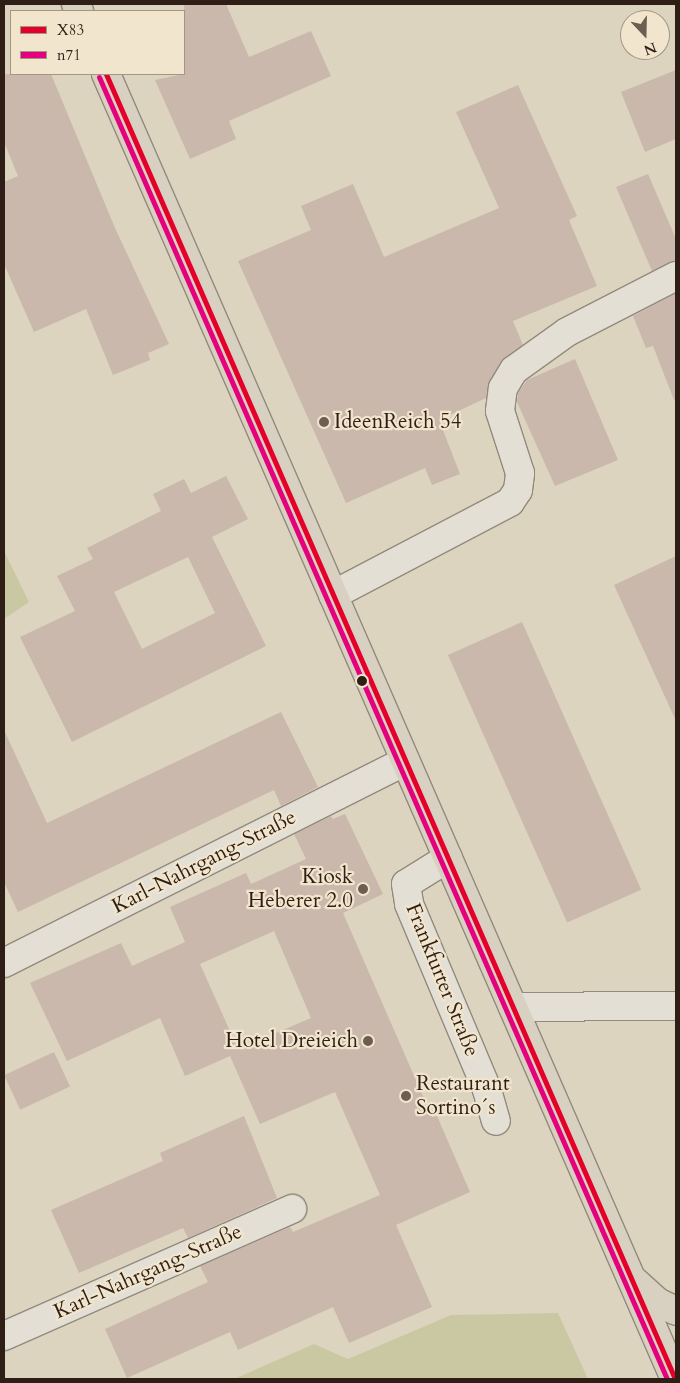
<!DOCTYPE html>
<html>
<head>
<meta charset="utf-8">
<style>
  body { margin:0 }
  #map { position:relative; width:680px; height:1383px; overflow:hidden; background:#ddd4bf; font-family:Cardo,serif }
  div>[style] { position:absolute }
  .green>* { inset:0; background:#c9c8a3 }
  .building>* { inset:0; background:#c9b8ab; transform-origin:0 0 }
  .roads { filter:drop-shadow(1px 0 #918a7d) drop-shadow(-1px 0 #918a7d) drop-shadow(0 1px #918a7d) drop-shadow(0 -1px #918a7d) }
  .minor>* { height:28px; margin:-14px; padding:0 14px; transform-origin:14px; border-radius:14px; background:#e4dfd5 }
  .major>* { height:28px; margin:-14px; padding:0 14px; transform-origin:14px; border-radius:14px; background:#d8d0c0 }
  .bus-1>* { height:5px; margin:-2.5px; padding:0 2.5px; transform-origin:2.5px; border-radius:2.5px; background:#e4002b }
  .bus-2>* { height:5px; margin:-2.5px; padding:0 2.5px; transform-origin:2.5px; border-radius:2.5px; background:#e5007d }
  .dots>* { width:14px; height:14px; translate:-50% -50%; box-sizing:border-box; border:2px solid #f1e6cd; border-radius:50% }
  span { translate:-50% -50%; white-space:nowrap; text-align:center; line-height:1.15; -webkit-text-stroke:4.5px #f1e6cd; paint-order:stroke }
  .poi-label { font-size:21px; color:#2f1e15 }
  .left { translate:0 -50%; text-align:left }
  .right { translate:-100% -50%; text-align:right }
  .street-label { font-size:21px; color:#2f1e15 }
  .frame { position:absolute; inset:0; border:5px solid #2f1e15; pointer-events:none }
  .legend { position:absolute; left:10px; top:10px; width:175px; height:65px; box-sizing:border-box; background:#f1e6cd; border:1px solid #a39683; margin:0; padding:6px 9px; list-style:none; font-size:15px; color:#2f1e15 }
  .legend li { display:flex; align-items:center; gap:10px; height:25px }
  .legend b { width:25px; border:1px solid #a39683 }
  .north { position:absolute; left:620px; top:10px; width:50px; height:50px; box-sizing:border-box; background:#f1e6cd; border:1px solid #a39683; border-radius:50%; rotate:159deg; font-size:14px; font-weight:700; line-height:20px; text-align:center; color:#2f1e15 }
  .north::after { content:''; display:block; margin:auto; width:18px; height:22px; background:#6c5e50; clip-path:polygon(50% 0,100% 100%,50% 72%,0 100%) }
</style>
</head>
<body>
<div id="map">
  <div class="green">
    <i style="clip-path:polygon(4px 551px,29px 602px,4px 619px)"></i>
    <i style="clip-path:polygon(558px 1313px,588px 1379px,234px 1379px,314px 1344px,348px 1359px,451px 1315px)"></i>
  </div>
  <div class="building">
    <i style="clip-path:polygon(184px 4px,226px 4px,249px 57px,311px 31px,331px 76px,229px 121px,236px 139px,190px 159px,155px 80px,184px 74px)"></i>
    <i style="clip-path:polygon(676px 70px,676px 139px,645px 152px,621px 92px)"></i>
    <i style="clip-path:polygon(4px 74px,51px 74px,115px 228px,169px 344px,148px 353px,150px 360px,113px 375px,86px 309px,34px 332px,4px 264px,4px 182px,18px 176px,4px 142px)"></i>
    <i style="clip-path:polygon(518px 85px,577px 216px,569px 220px,597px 286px,513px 321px,523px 345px,501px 362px,486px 398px,439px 420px,460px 474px,432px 485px,425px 468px,346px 503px,238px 261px,311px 230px,301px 206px,353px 184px,384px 257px,499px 208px,456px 112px)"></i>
    <i style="clip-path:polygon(648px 174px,676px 239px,676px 260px,652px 271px,616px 187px)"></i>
    <i style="clip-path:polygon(676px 293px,676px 399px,674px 400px,653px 346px,646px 348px,633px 316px)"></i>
    <i style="clip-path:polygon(575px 359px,618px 460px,555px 486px,517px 402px,518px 393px,527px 380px)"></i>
    <i style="clip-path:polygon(evenodd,226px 476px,248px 519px,212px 537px,266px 646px,72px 742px,20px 637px,75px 611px,57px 576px,93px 559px,87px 548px,161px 511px,153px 494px,184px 479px,191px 493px,226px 476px,188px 557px,215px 613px,142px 649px,114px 592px,188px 557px)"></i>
    <i style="clip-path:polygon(676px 556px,676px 721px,614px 585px)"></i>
    <i style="left:522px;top:622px;width:293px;height:81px;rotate:66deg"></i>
    <i style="clip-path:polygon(281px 712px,318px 787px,281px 806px,274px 790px,18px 912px,4px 882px,4px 730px,47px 823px)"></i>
    <i style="clip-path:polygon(evenodd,345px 814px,383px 894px,343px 913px,432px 1117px,437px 1116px,470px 1192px,396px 1225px,432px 1307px,349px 1343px,333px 1307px,238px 1350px,230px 1332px,127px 1378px,105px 1329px,208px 1282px,200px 1266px,290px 1227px,293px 1232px,380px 1195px,335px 1092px,260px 1124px,230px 1056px,185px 1076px,160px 1018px,67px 1061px,30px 983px,121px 943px,132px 966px,185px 942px,170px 907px,246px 873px,251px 884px,306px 859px,294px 834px,331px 816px,333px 819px,345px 814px,274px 931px,311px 1018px,238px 1049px,200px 964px,274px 931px)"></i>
    <i style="left:54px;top:1052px;width:38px;height:55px;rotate:65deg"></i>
    <i style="clip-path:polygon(244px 1116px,277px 1198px,188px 1238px,183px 1228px,79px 1273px,51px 1210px,163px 1161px,160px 1153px)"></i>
  </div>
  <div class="roads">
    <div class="minor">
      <i style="left:333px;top:595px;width:200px;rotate:-27.7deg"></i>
      <i style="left:510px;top:502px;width:14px;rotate:-56deg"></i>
      <i style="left:518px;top:490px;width:17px;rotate:-83deg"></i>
      <i style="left:520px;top:473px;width:65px;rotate:-107.9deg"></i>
      <i style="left:500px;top:411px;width:23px;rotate:-83deg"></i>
      <i style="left:503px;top:388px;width:21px;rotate:-59deg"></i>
      <i style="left:514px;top:370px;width:65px;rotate:-35.6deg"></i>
      <i style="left:567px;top:332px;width:123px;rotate:-27.2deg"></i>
      <i style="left:448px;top:858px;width:49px;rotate:148.2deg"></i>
      <i style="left:406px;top:884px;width:20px;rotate:81deg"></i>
      <i style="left:409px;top:904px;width:202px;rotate:67.2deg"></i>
      <i style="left:487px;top:1090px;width:32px;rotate:74deg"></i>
      <i style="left:4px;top:963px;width:449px;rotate:-26.7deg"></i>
      <i style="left:513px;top:1007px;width:163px;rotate:-0.4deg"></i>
      <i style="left:4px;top:1336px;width:315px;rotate:-23.8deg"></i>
    </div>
    <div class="major">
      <i style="left:76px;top:4px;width:8px;rotate:67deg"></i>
      <i style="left:106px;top:74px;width:1424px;rotate:66.44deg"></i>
      <i style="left:634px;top:1281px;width:31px;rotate:42deg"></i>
      <i style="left:657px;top:1302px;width:21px;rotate:25deg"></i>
    </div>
  </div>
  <div class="bus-1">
    <i style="left:106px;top:74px;width:1424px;rotate:66.44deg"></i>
  </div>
  <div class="bus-2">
    <i style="left:99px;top:77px;width:1421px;rotate:66.43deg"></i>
  </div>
  <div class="dots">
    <i style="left:324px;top:422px;background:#6c5e50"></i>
    <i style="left:362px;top:681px;background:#2f1e15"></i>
    <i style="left:363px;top:889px;background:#6c5e50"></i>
    <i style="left:368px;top:1041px;background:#6c5e50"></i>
    <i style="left:406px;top:1096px;background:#6c5e50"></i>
  </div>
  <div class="poi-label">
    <span class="left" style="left:334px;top:422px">IdeenReich 54</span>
    <span class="right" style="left:353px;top:889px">Kiosk<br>Heberer 2.0</span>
    <span class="right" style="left:358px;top:1041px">Hotel Dreieich</span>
    <span class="left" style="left:416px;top:1096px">Restaurant<br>Sortino´s</span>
  </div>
  <div class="street-label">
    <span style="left:204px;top:862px;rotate:-27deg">Karl-Nahrgang-Straße</span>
    <span style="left:442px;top:980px;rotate:68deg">Frankfurter Straße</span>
    <span style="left:148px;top:1272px;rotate:-24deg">Karl-Nahrgang-Straße</span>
  </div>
  <div class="frame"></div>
  <ul class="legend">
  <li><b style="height:6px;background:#e4002b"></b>X83</li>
  <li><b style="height:6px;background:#e5007d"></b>n71</li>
  </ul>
  <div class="north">N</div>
</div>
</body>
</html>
